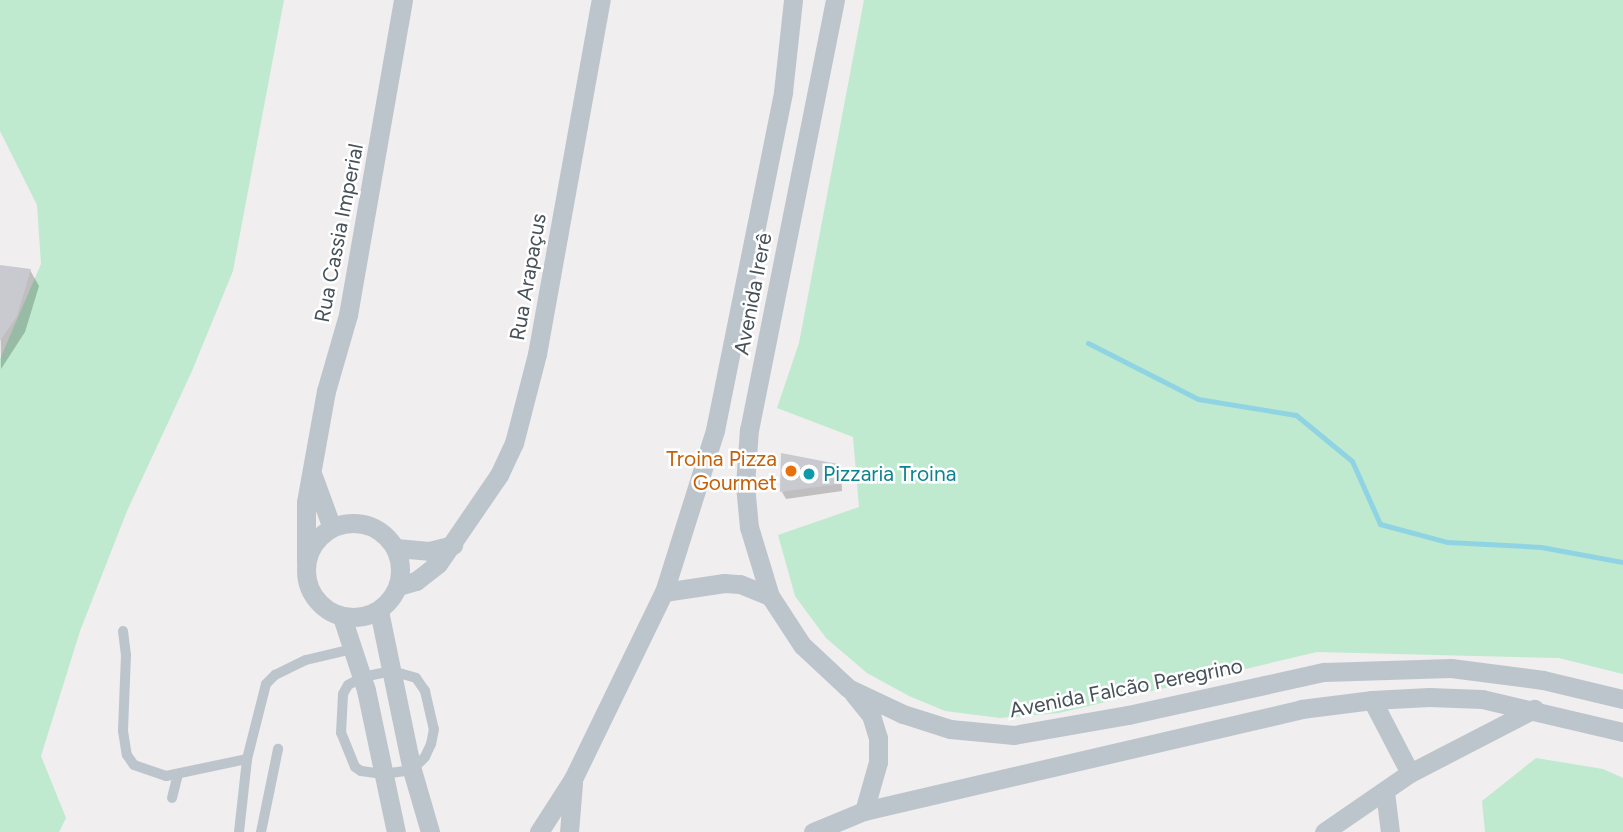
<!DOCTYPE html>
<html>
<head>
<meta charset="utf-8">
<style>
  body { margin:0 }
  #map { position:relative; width:1623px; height:832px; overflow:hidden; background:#f0eeee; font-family:Figtree,sans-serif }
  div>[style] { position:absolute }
  .green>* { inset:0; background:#bfeacf }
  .shadow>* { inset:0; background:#0003 }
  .stream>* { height:5px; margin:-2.5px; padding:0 2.5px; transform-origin:2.5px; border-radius:2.5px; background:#90d4e4 }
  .building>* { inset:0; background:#c8cad0 }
  .service>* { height:10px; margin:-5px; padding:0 5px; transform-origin:5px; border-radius:5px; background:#bdc5cc }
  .minor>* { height:19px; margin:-9.5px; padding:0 9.5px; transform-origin:9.5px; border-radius:9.5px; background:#bdc5cc }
  .minor>.ring { margin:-9.5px; padding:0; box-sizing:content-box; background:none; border:19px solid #bdc5cc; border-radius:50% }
  .dots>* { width:19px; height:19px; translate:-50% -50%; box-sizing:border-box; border:4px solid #fff; border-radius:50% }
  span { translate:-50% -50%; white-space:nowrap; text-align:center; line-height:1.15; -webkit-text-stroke:5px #fff; paint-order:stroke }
  .street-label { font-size:21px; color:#475159 }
  .food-label { font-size:21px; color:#c56008 }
  .right { translate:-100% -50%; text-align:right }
  .culture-label { font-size:21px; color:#0d838f }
  .left { translate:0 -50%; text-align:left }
</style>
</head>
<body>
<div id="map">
  <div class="green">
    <i style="clip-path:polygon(0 0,284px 0,233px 271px,192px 371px,127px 511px,80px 631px,41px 756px,66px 818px,59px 832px,0 832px,0 359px,41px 264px,37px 205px,0 131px)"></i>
    <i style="clip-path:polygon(864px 0,1623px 0,1623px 674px,1559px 658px,1317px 652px,1059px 713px,1000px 718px,945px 711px,909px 696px,867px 673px,826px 638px,795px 596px,778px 535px,859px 507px,853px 437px,777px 408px,799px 343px)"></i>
    <i style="clip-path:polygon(1536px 758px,1603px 769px,1623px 778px,1623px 832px,1485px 832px,1482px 801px)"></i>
  </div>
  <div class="shadow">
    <i style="clip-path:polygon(0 267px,30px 270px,39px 286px,25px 332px,1px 369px)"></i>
    <i style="clip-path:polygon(836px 465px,841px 473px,842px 491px,786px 499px,782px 492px)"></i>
  </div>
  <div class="stream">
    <i style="left:1088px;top:343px;width:123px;rotate:27deg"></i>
    <i style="left:1198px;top:399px;width:99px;rotate:9.3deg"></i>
    <i style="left:1296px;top:415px;width:72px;rotate:39.4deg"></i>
    <i style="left:1352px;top:461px;width:69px;rotate:66deg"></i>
    <i style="left:1380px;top:524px;width:69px;rotate:15deg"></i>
    <i style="left:1447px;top:542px;width:94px;rotate:3deg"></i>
    <i style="left:1541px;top:547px;width:83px;rotate:10.4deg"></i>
  </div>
  <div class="building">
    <i style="clip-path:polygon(0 265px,31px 269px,17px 316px,0 341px)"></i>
    <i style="clip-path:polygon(781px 453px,838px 464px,839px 484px,780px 492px)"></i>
  </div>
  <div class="service">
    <i style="left:123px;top:631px;width:24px;rotate:83deg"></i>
    <i style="left:126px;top:655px;width:76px;rotate:92.3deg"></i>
    <i style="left:123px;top:731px;width:24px;rotate:81deg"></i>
    <i style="left:127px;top:755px;width:12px;rotate:55deg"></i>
    <i style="left:134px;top:765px;width:34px;rotate:19deg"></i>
    <i style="left:166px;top:776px;width:83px;rotate:-11.9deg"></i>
    <i style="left:392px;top:671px;width:25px;rotate:16deg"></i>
    <i style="left:416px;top:678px;width:16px;rotate:55deg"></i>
    <i style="left:425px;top:691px;width:39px;rotate:77deg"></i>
    <i style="left:434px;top:729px;width:15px;rotate:101deg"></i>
    <i style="left:431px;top:744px;width:14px;rotate:115deg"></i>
    <i style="left:425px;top:757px;width:18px;rotate:135deg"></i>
    <i style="left:412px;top:770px;width:29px;rotate:172deg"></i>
    <i style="left:383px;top:774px;width:22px;rotate:-172deg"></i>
    <i style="left:361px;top:771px;width:7px;rotate:-146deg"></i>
    <i style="left:355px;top:767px;width:37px;rotate:-112deg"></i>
    <i style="left:341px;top:733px;width:39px;rotate:-87deg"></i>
    <i style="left:343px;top:694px;width:10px;rotate:-61deg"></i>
    <i style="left:348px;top:685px;width:17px;rotate:-28deg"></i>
    <i style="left:363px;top:677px;width:30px;rotate:-12deg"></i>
    <i style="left:172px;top:798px;width:25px;rotate:-76deg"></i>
    <i style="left:239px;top:832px;width:73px;rotate:-83.7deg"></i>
    <i style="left:247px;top:759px;width:77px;rotate:-75.8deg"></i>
    <i style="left:266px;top:684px;width:13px;rotate:-45deg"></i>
    <i style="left:275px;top:675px;width:34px;rotate:-26deg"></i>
    <i style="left:306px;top:660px;width:47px;rotate:-13.4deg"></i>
    <i style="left:261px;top:832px;width:85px;rotate:-78.4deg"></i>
  </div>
  <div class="minor">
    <i style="left:835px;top:0;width:438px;rotate:101.3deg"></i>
    <i style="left:749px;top:429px;width:56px;rotate:94.1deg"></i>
    <i style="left:745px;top:485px;width:42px;rotate:84.6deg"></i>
    <i style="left:749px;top:527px;width:72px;rotate:73.1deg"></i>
    <i style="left:770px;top:596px;width:59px;rotate:56.9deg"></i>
    <i style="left:802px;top:645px;width:63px;rotate:43.1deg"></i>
    <i style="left:848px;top:688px;width:61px;rotate:25.3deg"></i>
    <i style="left:903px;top:714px;width:49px;rotate:17.7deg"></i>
    <i style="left:950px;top:729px;width:64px;rotate:5.4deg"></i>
    <i style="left:1014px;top:735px;width:116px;rotate:-10deg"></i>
    <i style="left:1128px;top:715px;width:201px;rotate:-12.4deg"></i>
    <i style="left:1324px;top:672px;width:127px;rotate:-1.8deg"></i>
    <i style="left:1451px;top:668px;width:93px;rotate:7.4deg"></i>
    <i style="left:1543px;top:680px;width:82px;rotate:13.4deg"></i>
    <i style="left:313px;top:476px;width:55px;rotate:69.9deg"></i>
    <i class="ring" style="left:306px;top:523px;width:75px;height:75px"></i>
    <i style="left:396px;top:548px;width:33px;rotate:5deg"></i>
    <i style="left:429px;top:551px;width:25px;rotate:-14deg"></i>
    <i style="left:306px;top:562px;width:60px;rotate:-90deg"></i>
    <i style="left:306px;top:502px;width:113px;rotate:-79.8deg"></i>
    <i style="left:326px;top:391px;width:79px;rotate:-73.9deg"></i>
    <i style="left:348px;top:315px;width:320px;rotate:-80.1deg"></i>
    <i style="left:398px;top:586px;width:19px;rotate:-16deg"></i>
    <i style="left:416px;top:581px;width:28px;rotate:-38deg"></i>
    <i style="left:438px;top:564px;width:108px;rotate:-55.6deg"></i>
    <i style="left:499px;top:475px;width:35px;rotate:-65deg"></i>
    <i style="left:514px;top:443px;width:92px;rotate:-75.5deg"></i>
    <i style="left:537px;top:354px;width:360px;rotate:-79.8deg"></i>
    <i style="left:664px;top:592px;width:61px;rotate:-8.5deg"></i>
    <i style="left:724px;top:583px;width:16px;rotate:4deg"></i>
    <i style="left:740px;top:584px;width:32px;rotate:22deg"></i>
    <i style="left:379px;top:611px;width:162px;rotate:78.3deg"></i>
    <i style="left:412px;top:770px;width:65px;rotate:73.8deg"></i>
    <i style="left:342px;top:617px;width:77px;rotate:71.8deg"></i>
    <i style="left:366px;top:690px;width:145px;rotate:78.1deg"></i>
    <i style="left:853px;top:693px;width:28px;rotate:51deg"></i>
    <i style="left:871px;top:715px;width:24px;rotate:73deg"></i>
    <i style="left:878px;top:738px;width:24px;rotate:90deg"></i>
    <i style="left:878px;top:762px;width:51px;rotate:105.9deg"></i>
    <i style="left:1372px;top:700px;width:82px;rotate:62.5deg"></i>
    <i style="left:1385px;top:792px;width:40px;rotate:82.9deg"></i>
    <i style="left:539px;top:832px;width:63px;rotate:-57.3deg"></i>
    <i style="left:573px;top:779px;width:208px;rotate:-64.1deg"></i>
    <i style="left:664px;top:592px;width:170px;rotate:-72.5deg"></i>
    <i style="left:715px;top:430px;width:345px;rotate:-78.6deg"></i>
    <i style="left:783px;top:92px;width:93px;rotate:-83.8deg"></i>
    <i style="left:569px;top:832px;width:49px;rotate:-85.3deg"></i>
    <i style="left:813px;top:832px;width:55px;rotate:-22.4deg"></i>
    <i style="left:864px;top:811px;width:449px;rotate:-13.1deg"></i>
    <i style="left:1301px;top:709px;width:72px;rotate:-7.2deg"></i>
    <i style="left:1372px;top:700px;width:57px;rotate:-3deg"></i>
    <i style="left:1429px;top:697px;width:53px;rotate:2.2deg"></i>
    <i style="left:1482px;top:699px;width:145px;rotate:13.2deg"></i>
    <i style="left:1324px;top:832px;width:104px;rotate:-34.5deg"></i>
    <i style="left:1410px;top:773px;width:140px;rotate:-27.3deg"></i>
  </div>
  <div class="dots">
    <i style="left:791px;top:471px;background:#e8710a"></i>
    <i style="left:809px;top:474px;background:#0f9aa8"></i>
  </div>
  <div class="street-label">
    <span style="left:339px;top:233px;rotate:-79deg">Rua Cassia Imperial</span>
    <span style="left:528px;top:277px;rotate:-80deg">Rua Arapaçus</span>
    <span style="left:753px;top:294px;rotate:-79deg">Avenida Irerê</span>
    <span style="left:1126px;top:688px;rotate:-11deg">Avenida Falcão Peregrino</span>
  </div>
  <div class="food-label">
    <span class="right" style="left:777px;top:471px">Troina Pizza<br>Gourmet</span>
  </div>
  <div class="culture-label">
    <span class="left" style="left:823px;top:474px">Pizzaria Troina</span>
  </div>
</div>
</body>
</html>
